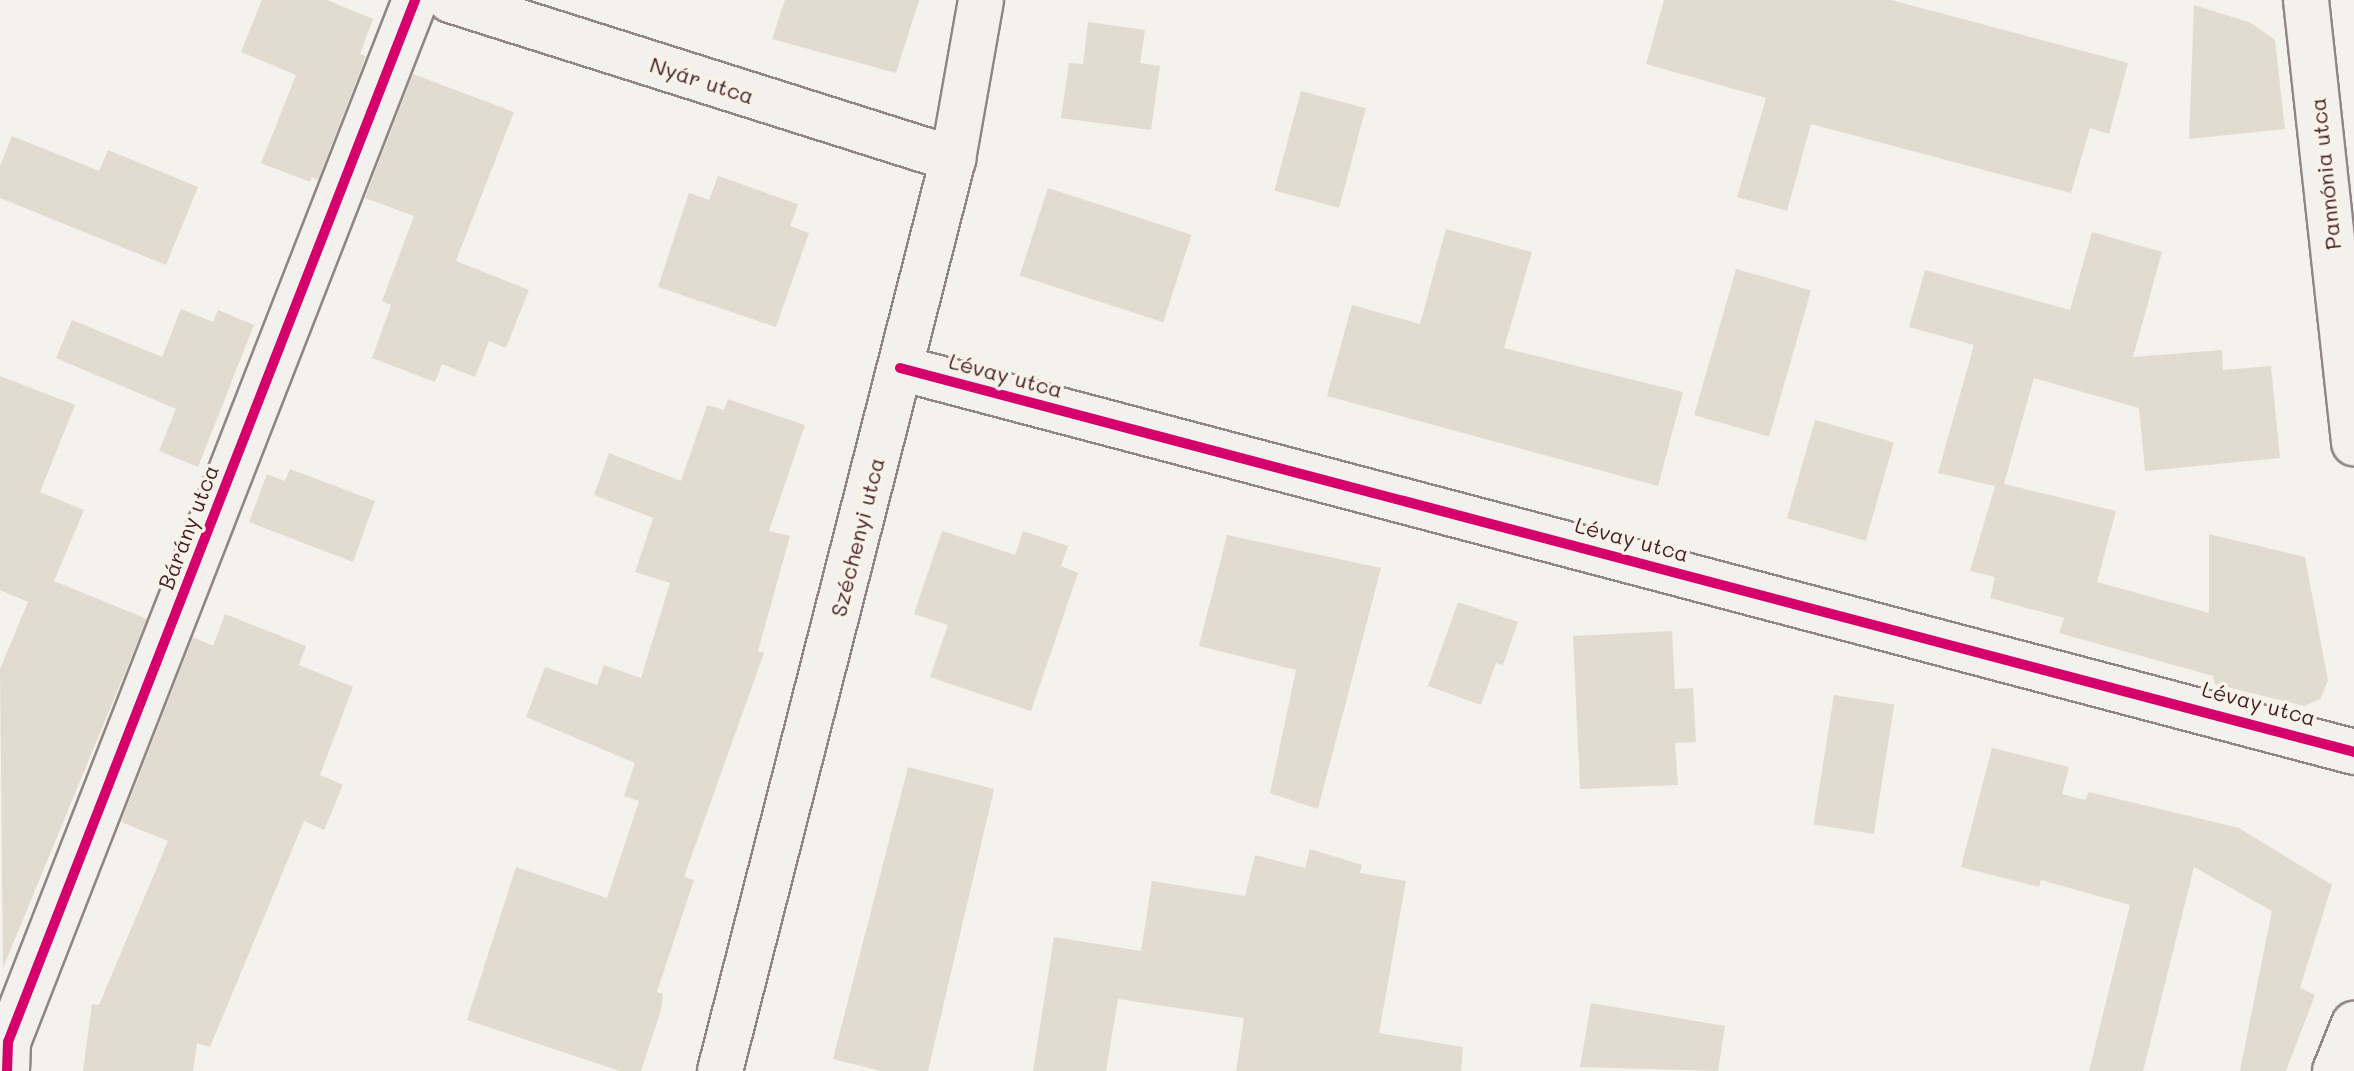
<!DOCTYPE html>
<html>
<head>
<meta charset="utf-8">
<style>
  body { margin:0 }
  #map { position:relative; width:2354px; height:1071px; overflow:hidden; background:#f4f2ec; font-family:Mali,sans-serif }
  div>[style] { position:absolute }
  .building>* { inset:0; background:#e2dbd0; transform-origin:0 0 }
  .roads { filter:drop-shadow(2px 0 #8f8685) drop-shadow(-2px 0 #8f8685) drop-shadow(0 2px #8f8685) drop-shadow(0 -2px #8f8685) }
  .street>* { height:44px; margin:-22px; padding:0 22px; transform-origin:22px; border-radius:22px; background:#f2f1ed }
  .cycleway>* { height:10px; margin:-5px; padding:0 5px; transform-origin:5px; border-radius:5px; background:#d6006c }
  span { translate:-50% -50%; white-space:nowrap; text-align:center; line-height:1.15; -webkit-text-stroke:7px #f7f3e8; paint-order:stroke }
  .street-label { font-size:22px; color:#4a1f2b }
</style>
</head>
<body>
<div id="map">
  <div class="building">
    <i style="clip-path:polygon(262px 0,327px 0,373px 19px,360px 54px,366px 56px,318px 180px,312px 177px,310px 182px,261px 163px,296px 75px,241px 52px)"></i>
    <i style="clip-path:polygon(785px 0,919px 0,896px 73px,772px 39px)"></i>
    <i style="clip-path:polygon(1664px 0,1891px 0,2128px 63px,2109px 134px,2090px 128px,2071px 193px,1811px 124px,1787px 211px,1737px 197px,1766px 98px,1646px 64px)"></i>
    <i style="clip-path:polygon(2194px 5px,2251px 23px,2275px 40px,2285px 129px,2189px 139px)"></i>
    <i style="clip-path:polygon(1088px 22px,1145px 30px,1140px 63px,1160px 66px,1151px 130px,1061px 118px,1069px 63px,1083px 64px)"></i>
    <i style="clip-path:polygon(413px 74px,514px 112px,456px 261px,529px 290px,506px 348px,489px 341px,475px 377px,442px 364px,435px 382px,372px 358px,391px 305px,382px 301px,414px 216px,365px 198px)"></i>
    <i style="left:1301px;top:91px;width:67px;height:103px;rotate:15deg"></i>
    <i style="clip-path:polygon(12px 136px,99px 171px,108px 150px,198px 187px,166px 265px,0 198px,0 166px)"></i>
    <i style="clip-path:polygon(718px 176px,798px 204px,790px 226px,809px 233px,776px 327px,658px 287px,689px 193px,709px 200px)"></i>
    <i style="left:1048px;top:188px;width:151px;height:92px;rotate:18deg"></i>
    <i style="clip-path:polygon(1446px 229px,1532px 252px,1504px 348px,1683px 392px,1658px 486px,1327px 396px,1352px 305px,1420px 324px)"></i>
    <i style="clip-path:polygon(2092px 232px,2162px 252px,2133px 357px,2222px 350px,2223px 370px,2271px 366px,2280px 458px,2145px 471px,2139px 408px,2034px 378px,2004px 484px,2116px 511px,2097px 582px,2209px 613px,2209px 534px,2305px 557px,2328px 681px,2320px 699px,2304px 706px,2215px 684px,2213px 676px,2059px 633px,2064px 618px,1990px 598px,1995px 577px,1970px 571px,1995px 486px,1938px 473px,1974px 345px,1909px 327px,1925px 270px,2070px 310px)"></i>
    <i style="left:1736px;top:269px;width:78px;height:152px;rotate:16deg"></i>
    <i style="clip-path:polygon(181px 309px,213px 322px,218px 310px,254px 325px,198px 467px,159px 451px,176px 409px,56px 358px,72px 320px,162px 357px)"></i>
    <i style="clip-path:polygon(0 376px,75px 405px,40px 492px,84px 510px,54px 581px,147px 619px,3px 968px,0 669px,28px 602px,0 590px)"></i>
    <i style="clip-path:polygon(728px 399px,805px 425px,769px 531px,790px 536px,758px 651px,764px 653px,684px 877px,694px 880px,657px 992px,663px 994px,661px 1010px,641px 1071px,620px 1071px,467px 1020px,516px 867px,607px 898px,639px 801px,624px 796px,635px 763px,526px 717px,545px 667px,597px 685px,604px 665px,641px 678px,670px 583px,635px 572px,653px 518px,594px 495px,609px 453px,681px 481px,707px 405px,724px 410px)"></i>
    <i style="left:1815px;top:420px;width:82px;height:102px;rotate:16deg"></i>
    <i style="clip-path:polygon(290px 469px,375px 501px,353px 562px,249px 522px,267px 474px,285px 481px)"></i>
    <i style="clip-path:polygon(942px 531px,1015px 555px,1023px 531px,1068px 546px,1061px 566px,1078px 573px,1031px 711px,930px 677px,948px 625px,914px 614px)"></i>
    <i style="clip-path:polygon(1227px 535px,1381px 568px,1318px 809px,1270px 793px,1296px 670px,1199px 646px)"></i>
    <i style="clip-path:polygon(1458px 602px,1518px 622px,1503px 665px,1496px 663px,1481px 705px,1428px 686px)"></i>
    <i style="clip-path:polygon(225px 614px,306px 646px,299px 665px,353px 687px,320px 775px,343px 785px,324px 830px,304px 821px,210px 1047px,197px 1043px,193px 1071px,83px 1071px,92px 1004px,99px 1005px,168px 841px,121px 822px,193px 637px,213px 646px)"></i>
    <i style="clip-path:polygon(1672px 631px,1675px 689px,1693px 688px,1696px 742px,1675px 743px,1678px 785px,1580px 789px,1573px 636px)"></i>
    <i style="left:1834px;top:695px;width:61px;height:131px;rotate:9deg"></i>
    <i style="clip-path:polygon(1992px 748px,2069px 767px,2062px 794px,2085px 800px,2089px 792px,2239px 828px,2332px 885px,2300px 988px,2315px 995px,2286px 1071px,2240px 1071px,2272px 911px,2194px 867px,2143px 1071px,2089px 1071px,2130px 905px,2041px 880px,2039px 887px,1961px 867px)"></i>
    <i style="clip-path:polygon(908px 767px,994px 789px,928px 1071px,881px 1071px,833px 1059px)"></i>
    <i style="clip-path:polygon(1310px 849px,1362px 865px,1360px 873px,1406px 881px,1379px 1033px,1463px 1047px,1461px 1071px,1236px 1071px,1244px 1018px,1118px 999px,1106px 1071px,1033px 1071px,1054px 937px,1141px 951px,1152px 881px,1245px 896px,1255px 855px,1305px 868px)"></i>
    <i style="clip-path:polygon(1591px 1003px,1725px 1026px,1718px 1071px,1580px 1067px)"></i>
  </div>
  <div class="roads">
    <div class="street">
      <i style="left:450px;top:0;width:528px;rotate:17.54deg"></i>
      <i style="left:2306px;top:0;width:446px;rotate:83.8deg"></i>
      <i style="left:900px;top:368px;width:1504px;rotate:14.79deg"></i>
      <i style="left:7px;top:1071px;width:29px;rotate:-88deg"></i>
      <i style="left:8px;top:1042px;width:1119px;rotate:-68.66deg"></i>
      <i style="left:720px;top:1071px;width:941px;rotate:-75.67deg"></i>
      <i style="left:953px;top:159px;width:161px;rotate:-80deg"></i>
      <i style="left:2335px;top:1071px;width:51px;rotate:-68deg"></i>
    </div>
  </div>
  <div class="cycleway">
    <i style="left:900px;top:368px;width:1504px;rotate:14.79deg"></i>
    <i style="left:7px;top:1071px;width:29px;rotate:-88deg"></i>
    <i style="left:8px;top:1042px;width:1119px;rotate:-68.66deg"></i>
  </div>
  <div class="street-label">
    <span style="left:702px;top:80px;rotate:18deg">Nyár utca</span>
    <span style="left:2325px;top:174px;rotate:-96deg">Pannónia utca</span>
    <span style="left:1006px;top:375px;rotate:15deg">Lévay utca</span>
    <span style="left:188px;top:527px;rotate:-69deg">Bárány utca</span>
    <span style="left:857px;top:537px;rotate:-76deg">Széchenyi utca</span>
    <span style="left:1632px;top:539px;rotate:15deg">Lévay utca</span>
    <span style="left:2259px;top:703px;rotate:15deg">Lévay utca</span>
  </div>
</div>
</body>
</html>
